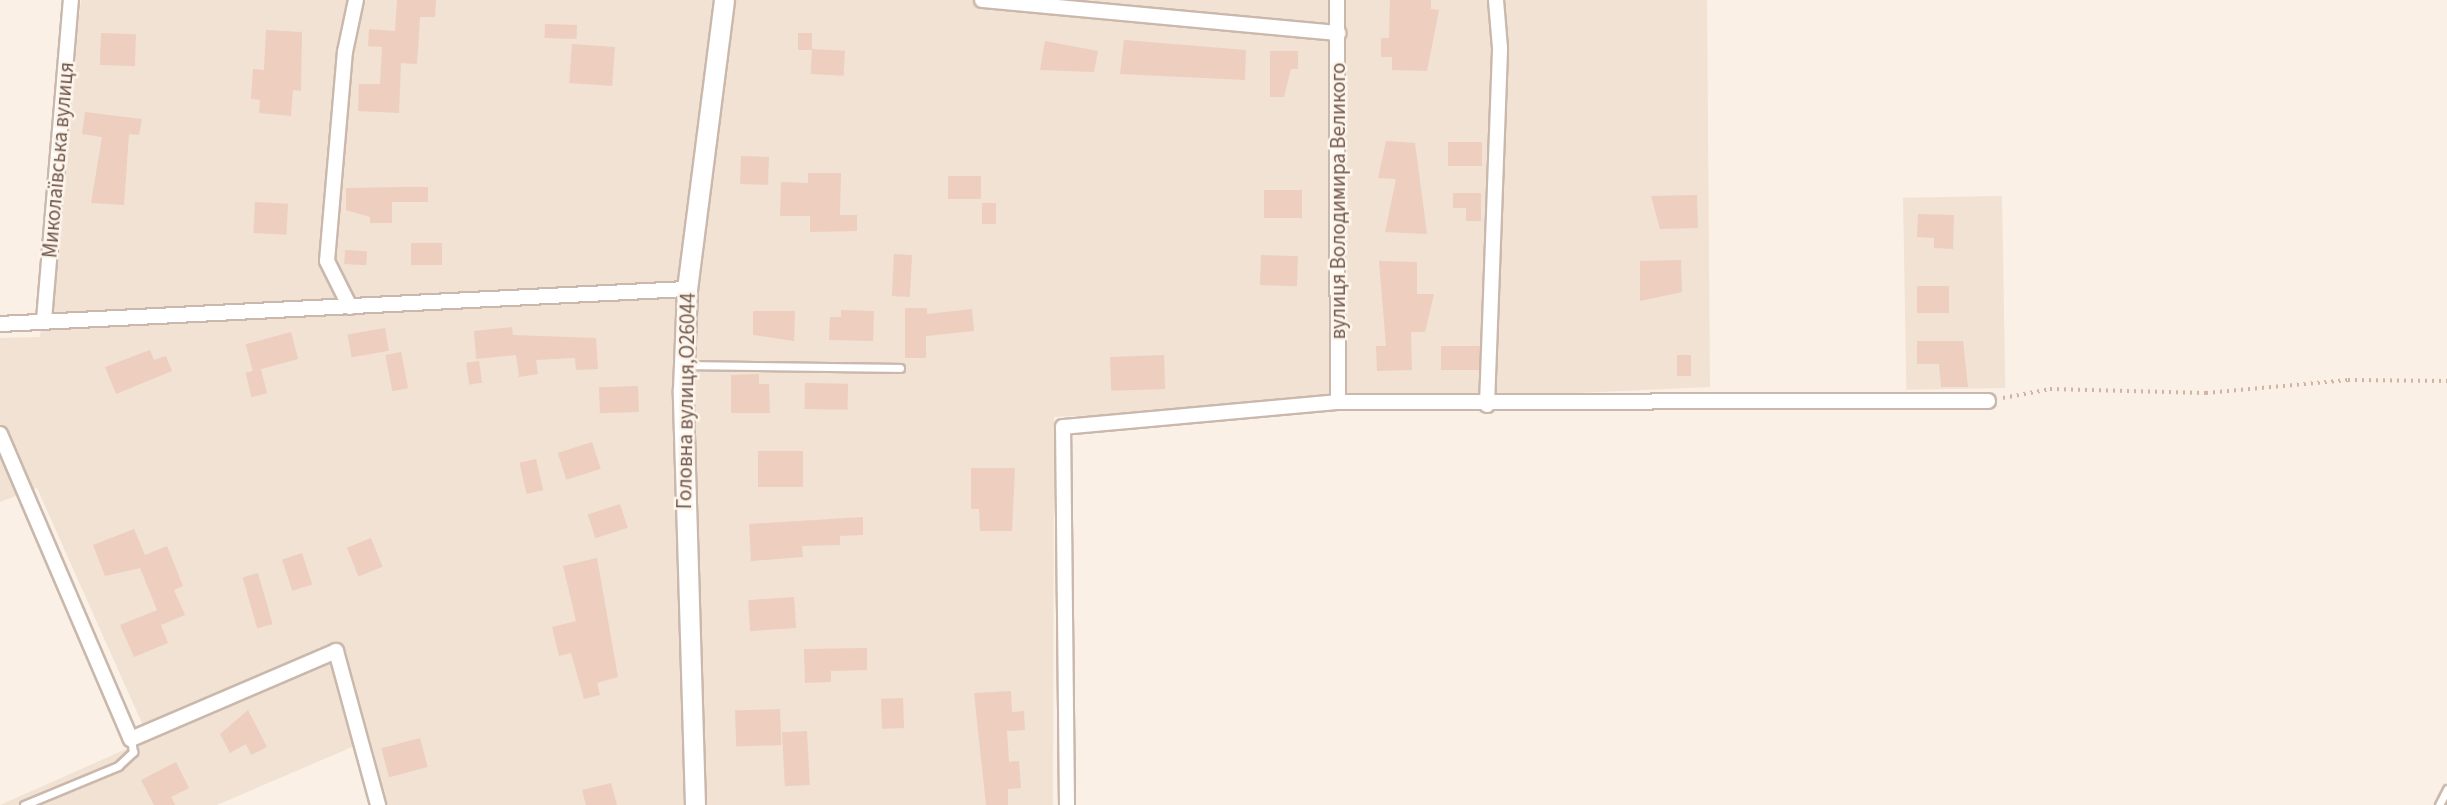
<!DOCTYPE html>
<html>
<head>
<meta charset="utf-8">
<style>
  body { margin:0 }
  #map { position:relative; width:2447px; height:805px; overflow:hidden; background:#faf0e5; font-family:"Source Sans 3",sans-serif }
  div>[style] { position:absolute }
  .residential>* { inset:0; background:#f1e2d4; transform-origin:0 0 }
  .building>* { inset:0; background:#edcebf; transform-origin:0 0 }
  .path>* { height:3.5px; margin-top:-1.75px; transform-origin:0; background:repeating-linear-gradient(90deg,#d1b2a3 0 2px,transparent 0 7px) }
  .roads { filter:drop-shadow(2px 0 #cab8ac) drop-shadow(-2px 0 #cab8ac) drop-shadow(0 2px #cab8ac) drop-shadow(0 -2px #cab8ac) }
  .service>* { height:7px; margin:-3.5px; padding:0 3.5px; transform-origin:3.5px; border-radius:3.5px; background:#fff }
  .minor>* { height:14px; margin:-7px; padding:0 7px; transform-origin:7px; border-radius:7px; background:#fff }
  .secondary>* { height:19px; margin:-9.5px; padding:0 9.5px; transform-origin:9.5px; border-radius:9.5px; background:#fff }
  span { translate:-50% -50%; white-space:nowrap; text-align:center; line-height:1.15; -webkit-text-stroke:5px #fdf5eb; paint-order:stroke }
  .street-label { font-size:21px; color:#70574d }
</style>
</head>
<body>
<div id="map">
  <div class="residential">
    <i style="clip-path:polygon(81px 0,1707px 0,1710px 387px,1054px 417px,1053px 805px,388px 805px,366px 741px,217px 805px,0 805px,149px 739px,37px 488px,0 502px,0 338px,40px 337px)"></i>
    <i style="left:2002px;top:196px;width:192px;height:99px;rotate:89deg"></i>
  </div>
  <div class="building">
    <i style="clip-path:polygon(397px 0,436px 0,435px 17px,420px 17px,417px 64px,401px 63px,399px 113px,358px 111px,359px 84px,380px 84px,382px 47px,368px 46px,369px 29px,395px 31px)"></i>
    <i style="clip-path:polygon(1390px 0,1431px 0,1431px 9px,1439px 10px,1427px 71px,1392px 70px,1392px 57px,1381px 57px,1381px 38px,1389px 38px)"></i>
    <i style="left:545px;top:24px;width:32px;height:14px;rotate:2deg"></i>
    <i style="clip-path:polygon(266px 30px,302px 32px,301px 91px,293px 90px,291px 116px,259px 113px,260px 100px,251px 99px,253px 69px,264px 70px)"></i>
    <i style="left:101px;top:33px;width:35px;height:32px;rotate:2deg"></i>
    <i style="left:798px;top:33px;width:14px;height:17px"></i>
    <i style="clip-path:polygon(1124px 40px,1246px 50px,1245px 80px,1120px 74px)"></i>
    <i style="clip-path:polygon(1045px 41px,1098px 51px,1094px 72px,1040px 70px)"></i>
    <i style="left:572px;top:44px;width:43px;height:39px;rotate:4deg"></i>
    <i style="left:812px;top:49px;width:33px;height:25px;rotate:3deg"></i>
    <i style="clip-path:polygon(1270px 51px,1298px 51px,1298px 69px,1291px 69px,1284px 97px,1270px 97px)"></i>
    <i style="clip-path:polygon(85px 112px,142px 119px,139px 135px,129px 134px,124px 205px,91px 203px,102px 137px,82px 134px)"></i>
    <i style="clip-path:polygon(1386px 141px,1415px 143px,1427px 234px,1385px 232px,1396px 179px,1378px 178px)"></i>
    <i style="left:1448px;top:142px;width:34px;height:24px"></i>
    <i style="left:741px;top:156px;width:28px;height:28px;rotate:2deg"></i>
    <i style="clip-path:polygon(808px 173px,841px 173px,840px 215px,857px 215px,857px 231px,810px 232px,810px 216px,780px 216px,781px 182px,808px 183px)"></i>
    <i style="left:948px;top:176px;width:33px;height:23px"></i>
    <i style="clip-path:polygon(400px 187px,428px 187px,428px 202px,392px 202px,392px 223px,370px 223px,370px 217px,346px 210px,346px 188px)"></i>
    <i style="left:1264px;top:190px;width:38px;height:28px"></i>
    <i style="clip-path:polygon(1453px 193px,1481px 193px,1481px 221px,1466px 221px,1466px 208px,1453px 208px)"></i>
    <i style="clip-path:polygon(1697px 195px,1698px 228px,1660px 229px,1651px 196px)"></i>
    <i style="left:255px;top:202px;width:33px;height:31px;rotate:3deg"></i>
    <i style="left:982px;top:203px;width:14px;height:21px"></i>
    <i style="clip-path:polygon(1918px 214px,1954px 215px,1953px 249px,1934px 248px,1934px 238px,1917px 237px)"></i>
    <i style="left:442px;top:243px;width:22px;height:31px;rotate:90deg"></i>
    <i style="left:345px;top:250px;width:22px;height:14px;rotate:3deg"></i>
    <i style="left:894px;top:254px;width:18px;height:42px;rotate:3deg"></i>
    <i style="left:1261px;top:255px;width:37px;height:30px;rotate:2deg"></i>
    <i style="clip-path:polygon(1681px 260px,1682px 292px,1640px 301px,1640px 261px)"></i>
    <i style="clip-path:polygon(1379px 261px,1417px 262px,1417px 294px,1434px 294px,1425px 332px,1411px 332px,1412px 370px,1377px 371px,1376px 346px,1386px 346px)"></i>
    <i style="left:1917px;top:286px;width:32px;height:27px"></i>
    <i style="clip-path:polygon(905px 308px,927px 308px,927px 314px,972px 309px,974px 331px,926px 336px,926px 358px,905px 358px)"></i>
    <i style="clip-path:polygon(841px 310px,874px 311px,873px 341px,829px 340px,830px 317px,841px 317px)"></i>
    <i style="clip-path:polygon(753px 311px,795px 311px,794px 341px,753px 335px)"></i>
    <i style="clip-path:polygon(512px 327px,513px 335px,596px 338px,598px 369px,576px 370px,575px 358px,536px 360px,538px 374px,519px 377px,516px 355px,476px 359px,474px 331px)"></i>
    <i style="left:385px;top:328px;width:23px;height:38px;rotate:80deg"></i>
    <i style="left:291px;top:332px;width:28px;height:47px;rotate:75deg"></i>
    <i style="clip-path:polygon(1917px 341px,1963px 341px,1968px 387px,1941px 387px,1939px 364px,1917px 364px)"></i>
    <i style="left:1441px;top:346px;width:39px;height:24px"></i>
    <i style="clip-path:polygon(150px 350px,154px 360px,166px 356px,172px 371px,116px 394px,105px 367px)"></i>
    <i style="left:401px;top:352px;width:37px;height:16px;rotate:79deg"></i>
    <i style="left:1164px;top:355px;width:34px;height:54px;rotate:88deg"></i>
    <i style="left:1677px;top:355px;width:14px;height:21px"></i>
    <i style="left:479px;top:361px;width:22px;height:13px;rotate:82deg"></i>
    <i style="left:261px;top:369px;width:25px;height:16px;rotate:76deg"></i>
    <i style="clip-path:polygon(759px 374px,759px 384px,769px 384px,770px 413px,731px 413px,731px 375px)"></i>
    <i style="left:805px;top:383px;width:43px;height:26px;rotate:1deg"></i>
    <i style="left:638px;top:386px;width:26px;height:39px;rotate:88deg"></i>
    <i style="left:592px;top:442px;width:28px;height:36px;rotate:72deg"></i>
    <i style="left:803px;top:451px;width:36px;height:45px;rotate:90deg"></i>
    <i style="left:536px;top:459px;width:32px;height:17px;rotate:77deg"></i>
    <i style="clip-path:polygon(971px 468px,1015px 468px,1012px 531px,980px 531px,979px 509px,971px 509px)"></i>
    <i style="left:620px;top:504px;width:25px;height:34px;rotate:72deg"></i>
    <i style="clip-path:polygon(863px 517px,863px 535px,840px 536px,840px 545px,802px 546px,803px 557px,751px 561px,749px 524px)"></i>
    <i style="clip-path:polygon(134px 529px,145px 555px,167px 546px,183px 586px,174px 590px,185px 615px,161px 625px,168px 643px,134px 657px,120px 625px,157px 610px,140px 568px,105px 576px,93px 545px)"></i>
    <i style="left:371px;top:538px;width:31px;height:26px;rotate:68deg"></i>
    <i style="left:302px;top:553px;width:33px;height:21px;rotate:72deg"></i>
    <i style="clip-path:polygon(597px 558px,618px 677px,597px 683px,600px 695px,584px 699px,571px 653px,559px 656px,552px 627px,576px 621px,563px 566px)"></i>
    <i style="left:258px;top:573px;width:53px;height:16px;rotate:74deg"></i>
    <i style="left:794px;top:597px;width:31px;height:46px;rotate:86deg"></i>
    <i style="clip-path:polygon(867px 648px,867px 670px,831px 671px,831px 682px,805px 683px,804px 649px)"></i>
    <i style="clip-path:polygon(1011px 691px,1012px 712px,1024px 711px,1025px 730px,1007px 731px,1009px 762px,1019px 761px,1021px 788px,1008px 789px,1008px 805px,986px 805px,974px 693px)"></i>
    <i style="left:903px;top:698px;width:30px;height:22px;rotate:88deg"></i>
    <i style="left:780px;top:709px;width:36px;height:45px;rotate:88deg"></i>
    <i style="clip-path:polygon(248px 710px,267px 747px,251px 755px,246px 744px,230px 753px,220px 734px)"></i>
    <i style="left:807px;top:731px;width:54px;height:25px;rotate:87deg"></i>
    <i style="left:420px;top:738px;width:30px;height:40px;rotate:75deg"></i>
    <i style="clip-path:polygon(176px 762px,189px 788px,171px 797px,175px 805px,154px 805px,141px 780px)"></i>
    <i style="clip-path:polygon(611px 783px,617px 805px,586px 805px,582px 790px)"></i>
  </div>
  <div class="path">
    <i style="left:2003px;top:398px;width:48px;rotate:-10.8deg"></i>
    <i style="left:2050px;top:389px;width:156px;rotate:1.5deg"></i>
    <i style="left:2206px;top:393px;width:143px;rotate:-5.2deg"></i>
    <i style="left:2348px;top:380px;width:99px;rotate:0.6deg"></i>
  </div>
  <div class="roads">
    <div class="service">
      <i style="left:685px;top:365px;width:215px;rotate:0.8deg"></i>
      <i style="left:24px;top:805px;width:102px;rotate:-22.5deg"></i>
      <i style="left:118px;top:766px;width:21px;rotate:-43deg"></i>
      <i style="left:133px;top:752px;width:13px;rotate:-99deg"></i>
      <i style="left:2439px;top:805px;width:18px;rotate:-63deg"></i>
    </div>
    <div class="minor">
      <i style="left:982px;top:0;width:358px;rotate:5.3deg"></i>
      <i style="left:1337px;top:0;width:402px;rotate:89.9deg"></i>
      <i style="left:350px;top:307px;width:51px;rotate:-116.6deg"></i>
      <i style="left:327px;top:261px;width:210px;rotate:-85.1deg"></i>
      <i style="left:345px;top:52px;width:53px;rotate:-78.1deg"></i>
      <i style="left:44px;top:320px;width:321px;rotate:-85.2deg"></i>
      <i style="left:0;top:324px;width:688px;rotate:-2.92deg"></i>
      <i style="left:1487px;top:405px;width:357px;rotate:-87.9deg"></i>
      <i style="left:1500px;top:48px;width:48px;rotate:-94.8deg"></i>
      <i style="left:0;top:434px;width:332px;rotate:66.8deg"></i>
      <i style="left:131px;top:739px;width:223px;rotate:-23.2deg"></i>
      <i style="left:336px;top:651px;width:160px;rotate:74.7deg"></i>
      <i style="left:1067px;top:805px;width:378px;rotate:-90.6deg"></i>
      <i style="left:1063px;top:427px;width:276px;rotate:-5.2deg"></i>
      <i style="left:1338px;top:402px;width:650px;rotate:-0.09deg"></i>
    </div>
    <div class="secondary">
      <i style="left:695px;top:805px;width:416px;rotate:-91.7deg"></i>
      <i style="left:683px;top:389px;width:100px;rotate:-87.7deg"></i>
      <i style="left:687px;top:289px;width:291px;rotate:-82.7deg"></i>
    </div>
  </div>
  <div class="street-label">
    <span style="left:58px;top:160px;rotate:-85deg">Миколаївська вулиця</span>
    <span style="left:1338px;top:201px;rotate:-90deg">вулиця Володимира Великого</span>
    <span style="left:686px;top:401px;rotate:-89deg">Головна вулиця,О26044</span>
  </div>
</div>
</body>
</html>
